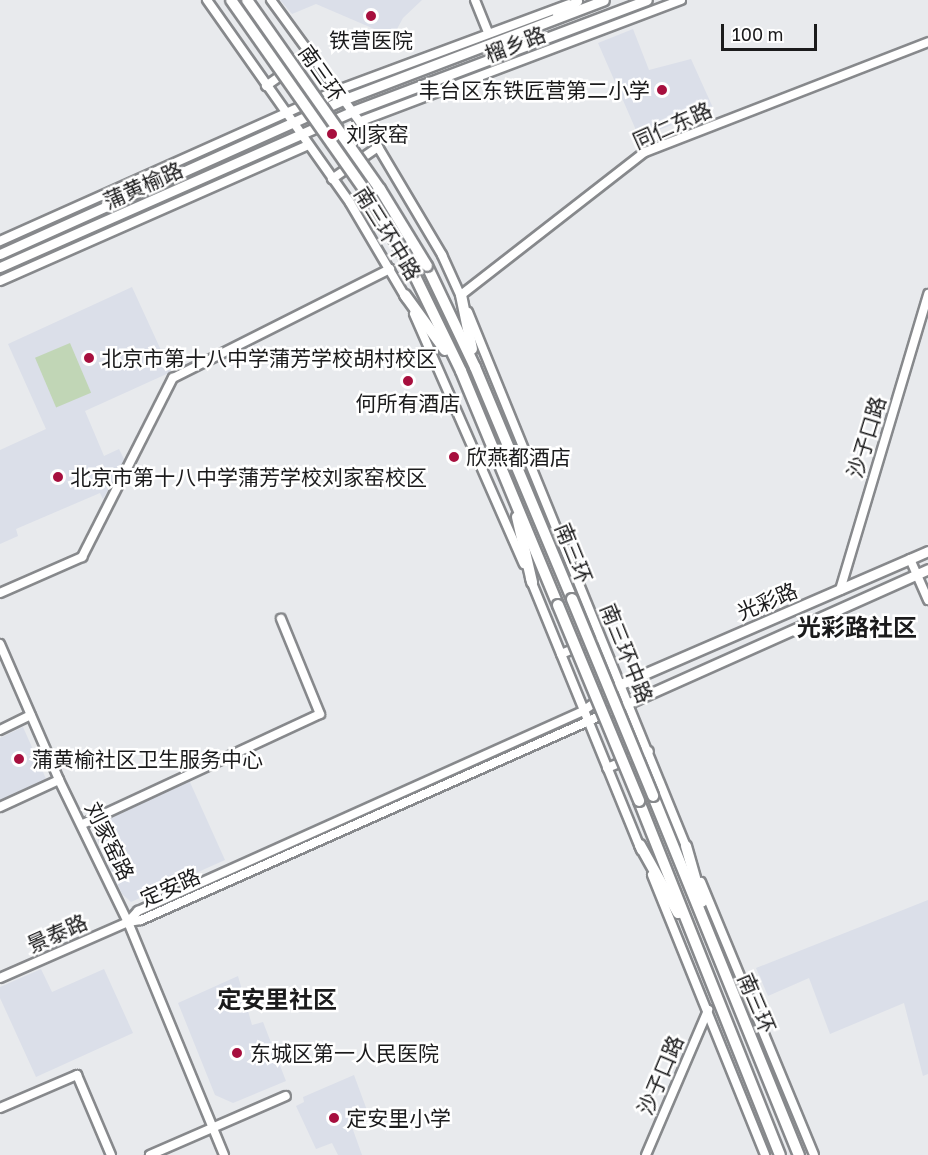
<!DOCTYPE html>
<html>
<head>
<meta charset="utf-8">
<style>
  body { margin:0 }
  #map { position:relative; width:928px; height:1155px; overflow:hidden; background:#e8eaed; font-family:"Golos Text","Noto Sans SC",sans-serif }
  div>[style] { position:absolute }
  .built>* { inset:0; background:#dbdfe9 }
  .green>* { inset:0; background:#c1d6b6; transform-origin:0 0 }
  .roads { filter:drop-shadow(2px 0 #87898c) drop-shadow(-2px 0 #87898c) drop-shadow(0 2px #87898c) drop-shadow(0 -2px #87898c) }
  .minor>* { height:8px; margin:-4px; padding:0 4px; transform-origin:4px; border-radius:4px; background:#fff }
  .major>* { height:9px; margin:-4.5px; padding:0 4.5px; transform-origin:4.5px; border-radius:4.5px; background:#fff }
  .highway>* { height:10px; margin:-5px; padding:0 5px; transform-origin:5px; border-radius:5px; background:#fff }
  .bridges { filter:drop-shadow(2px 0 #87898c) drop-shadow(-2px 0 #87898c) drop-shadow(0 2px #87898c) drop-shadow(0 -2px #87898c) }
  .highway-bridge>* { height:10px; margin:-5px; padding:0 5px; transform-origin:5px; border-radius:5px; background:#fff }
  .dots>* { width:16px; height:16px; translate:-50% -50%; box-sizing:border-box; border:3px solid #fff; border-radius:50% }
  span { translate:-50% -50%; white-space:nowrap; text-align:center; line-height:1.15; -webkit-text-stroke:5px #fff; paint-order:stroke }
  .poi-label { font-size:21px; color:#1b1b1c }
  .right { translate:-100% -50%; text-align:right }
  .left { translate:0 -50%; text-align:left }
  .street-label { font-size:21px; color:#1b1b1c }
  .quarter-label { font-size:24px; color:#1b1b1c; font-weight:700 }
  .scale { position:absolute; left:721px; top:24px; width:96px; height:27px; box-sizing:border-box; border:3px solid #1b1b1c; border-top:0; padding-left:8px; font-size:18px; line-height:21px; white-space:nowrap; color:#1b1b1c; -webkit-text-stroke:4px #fff; paint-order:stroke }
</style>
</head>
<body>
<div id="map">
  <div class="built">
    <i style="clip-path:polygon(280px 0,422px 0,403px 18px,397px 29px,386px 34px,316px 4px,292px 14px)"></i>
    <i style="clip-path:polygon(633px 29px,649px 70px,691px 59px,714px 110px,639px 137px,598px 43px)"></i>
    <i style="clip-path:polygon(132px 287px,171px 372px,85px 411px,104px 456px,119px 449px,125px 461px,103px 499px,100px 493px,16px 529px,18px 536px,0 544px,0 450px,46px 429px,8px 344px)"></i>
    <i style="clip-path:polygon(23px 727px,47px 781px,0 802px,0 738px)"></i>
    <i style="clip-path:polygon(189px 780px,225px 860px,131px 902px,122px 894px,91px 824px)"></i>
    <i style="clip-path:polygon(928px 900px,928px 1074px,923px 1076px,904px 1003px,830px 1034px,809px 978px,768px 996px,756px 968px)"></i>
    <i style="clip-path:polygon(41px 969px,52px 992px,104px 969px,133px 1033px,36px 1077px,0 998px,0 987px)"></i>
    <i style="clip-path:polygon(238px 976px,252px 1025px,263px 1022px,286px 1081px,233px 1103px,215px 1095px,178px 1003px)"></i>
    <i style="clip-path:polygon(354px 1075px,368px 1113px,367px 1122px,352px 1127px,362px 1155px,338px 1155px,332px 1143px,316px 1149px,296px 1106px,304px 1102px,303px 1097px)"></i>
  </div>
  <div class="green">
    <i style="left:70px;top:343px;width:54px;height:38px;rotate:67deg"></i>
  </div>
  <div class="roads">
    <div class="minor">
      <i style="left:207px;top:0;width:248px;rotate:54.8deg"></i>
      <i style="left:350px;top:203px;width:110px;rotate:59.5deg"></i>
      <i style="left:271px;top:0;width:182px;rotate:53.9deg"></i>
      <i style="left:378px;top:147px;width:126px;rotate:59.3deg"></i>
      <i style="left:442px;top:255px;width:48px;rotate:65.6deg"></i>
      <i style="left:475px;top:0;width:35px;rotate:68deg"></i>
      <i style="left:266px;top:86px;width:55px;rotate:-35.4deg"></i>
      <i style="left:361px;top:121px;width:342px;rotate:-20.7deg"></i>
      <i style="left:332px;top:179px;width:56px;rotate:-34.8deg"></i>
      <i style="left:0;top:241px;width:370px;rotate:-24.1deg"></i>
      <i style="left:338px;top:90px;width:246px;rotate:-20.4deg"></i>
      <i style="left:0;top:281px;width:337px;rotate:-23.8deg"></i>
      <i style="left:461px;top:295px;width:233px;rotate:-37.9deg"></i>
      <i style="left:645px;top:152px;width:304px;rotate:-21.2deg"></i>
      <i style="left:468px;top:312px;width:580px;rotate:67.81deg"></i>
      <i style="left:414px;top:314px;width:273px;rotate:66.3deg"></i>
      <i style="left:910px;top:559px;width:45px;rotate:66.3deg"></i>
      <i style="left:530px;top:578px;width:294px;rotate:67.8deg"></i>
      <i style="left:840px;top:590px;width:309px;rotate:-73.4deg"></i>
      <i style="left:0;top:593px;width:90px;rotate:-23.7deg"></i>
      <i style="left:82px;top:557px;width:201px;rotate:-63.1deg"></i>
      <i style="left:173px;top:378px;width:243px;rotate:-26.7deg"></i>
      <i style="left:0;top:644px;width:148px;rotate:66.5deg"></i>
      <i style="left:59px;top:780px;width:158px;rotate:64.1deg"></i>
      <i style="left:128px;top:922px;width:252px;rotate:67.6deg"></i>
      <i style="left:561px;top:654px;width:35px;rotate:-22deg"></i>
      <i style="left:0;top:730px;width:34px;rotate:-26deg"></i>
      <i style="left:607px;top:768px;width:45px;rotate:-22deg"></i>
      <i style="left:0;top:807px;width:65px;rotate:-24.6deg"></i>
      <i style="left:83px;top:824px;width:261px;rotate:-24.9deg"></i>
      <i style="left:320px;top:714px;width:103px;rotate:-112.3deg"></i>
      <i style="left:652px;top:875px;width:302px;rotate:68deg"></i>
      <i style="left:701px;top:882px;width:295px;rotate:67.5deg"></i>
      <i style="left:128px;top:922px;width:15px;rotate:-48deg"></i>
      <i style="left:138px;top:911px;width:488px;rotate:-24.2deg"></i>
      <i style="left:583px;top:711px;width:47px;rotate:-35.4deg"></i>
      <i style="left:0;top:978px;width:140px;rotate:-23.6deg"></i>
      <i style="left:128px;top:922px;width:13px;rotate:-9deg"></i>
      <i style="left:141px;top:920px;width:534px;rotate:-23.97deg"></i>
      <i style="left:0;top:1108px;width:84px;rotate:-23.2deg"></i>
      <i style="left:77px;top:1075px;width:87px;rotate:67deg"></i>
      <i style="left:150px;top:1155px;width:148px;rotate:-23.5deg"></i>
      <i style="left:646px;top:1155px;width:158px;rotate:-66.8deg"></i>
    </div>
    <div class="major">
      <i style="left:557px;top:14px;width:24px;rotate:-33deg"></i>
      <i style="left:0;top:254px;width:378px;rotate:-24.2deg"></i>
      <i style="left:345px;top:99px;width:277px;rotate:-20.9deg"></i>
      <i style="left:0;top:267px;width:386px;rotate:-23.8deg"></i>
      <i style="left:353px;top:111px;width:314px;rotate:-20.7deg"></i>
      <i style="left:621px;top:684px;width:335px;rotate:-23.4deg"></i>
      <i style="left:629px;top:703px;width:328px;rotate:-24.1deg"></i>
    </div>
    <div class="highway">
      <i style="left:427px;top:266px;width:112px;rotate:64.6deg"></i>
      <i style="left:475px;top:367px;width:251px;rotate:67.3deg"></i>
      <i style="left:413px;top:272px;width:110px;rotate:64.1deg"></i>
      <i style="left:461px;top:371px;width:253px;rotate:67.5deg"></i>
      <i style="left:405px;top:295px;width:68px;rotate:54deg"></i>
      <i style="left:461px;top:295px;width:55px;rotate:78.5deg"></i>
      <i style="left:517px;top:517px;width:67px;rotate:77deg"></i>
      <i style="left:653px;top:796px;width:388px;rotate:67.9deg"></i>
      <i style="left:639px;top:801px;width:381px;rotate:68.3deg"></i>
      <i style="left:640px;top:845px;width:78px;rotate:60.8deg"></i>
      <i style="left:686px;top:846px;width:58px;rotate:74.1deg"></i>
    </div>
  </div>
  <div class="bridges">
    <div class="highway-bridge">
      <i style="left:231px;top:0;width:238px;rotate:54.9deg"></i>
      <i style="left:368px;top:195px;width:89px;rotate:59.7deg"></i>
      <i style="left:247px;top:0;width:231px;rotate:54.9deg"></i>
      <i style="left:380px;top:189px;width:90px;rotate:58.6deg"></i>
      <i style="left:572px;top:599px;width:213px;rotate:67.6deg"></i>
      <i style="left:558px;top:605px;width:212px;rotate:67.5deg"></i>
    </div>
  </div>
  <div class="dots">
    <i style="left:371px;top:16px;background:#a70f3e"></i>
    <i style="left:662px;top:90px;background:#a70f3e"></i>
    <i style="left:332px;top:134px;background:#a70f3e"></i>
    <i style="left:89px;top:358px;background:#a70f3e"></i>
    <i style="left:408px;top:381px;background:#a70f3e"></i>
    <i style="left:454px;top:457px;background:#a70f3e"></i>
    <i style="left:58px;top:477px;background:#a70f3e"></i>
    <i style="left:19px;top:759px;background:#a70f3e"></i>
    <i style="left:237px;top:1053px;background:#a70f3e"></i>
    <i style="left:334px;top:1118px;background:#a70f3e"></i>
  </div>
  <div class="poi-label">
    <span style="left:371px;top:40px">铁营医院</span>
    <span class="right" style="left:650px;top:90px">丰台区东铁匠营第二小学</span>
    <span class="left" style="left:346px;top:134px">刘家窑</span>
    <span class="left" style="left:101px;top:358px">北京市第十八中学蒲芳学校胡村校区</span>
    <span style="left:408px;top:403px">何所有酒店</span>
    <span class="left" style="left:466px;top:457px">欣燕都酒店</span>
    <span class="left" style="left:70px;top:477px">北京市第十八中学蒲芳学校刘家窑校区</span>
    <span class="left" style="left:32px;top:759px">蒲黄榆社区卫生服务中心</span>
    <span class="left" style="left:250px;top:1053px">东城区第一人民医院</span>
    <span class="left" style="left:346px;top:1118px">定安里小学</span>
  </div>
  <div class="street-label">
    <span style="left:515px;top:44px;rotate:-21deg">榴乡路</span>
    <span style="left:322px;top:73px;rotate:55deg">南三环</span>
    <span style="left:672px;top:125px;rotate:-24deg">同仁东路</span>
    <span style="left:143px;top:185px;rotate:-24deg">蒲黄榆路</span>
    <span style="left:388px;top:233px;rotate:58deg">南三环中路</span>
    <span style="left:866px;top:437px;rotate:-73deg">沙子口路</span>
    <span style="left:574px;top:553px;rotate:68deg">南三环</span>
    <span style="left:767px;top:601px;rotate:-23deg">光彩路</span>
    <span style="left:627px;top:653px;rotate:68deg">南三环中路</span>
    <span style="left:110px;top:841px;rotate:64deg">刘家窑路</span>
    <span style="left:170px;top:887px;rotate:-24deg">定安路</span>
    <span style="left:57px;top:933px;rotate:-24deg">景泰路</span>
    <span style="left:757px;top:1003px;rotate:67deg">南三环</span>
    <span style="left:660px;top:1075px;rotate:-67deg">沙子口路</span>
  </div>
  <div class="quarter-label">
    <span style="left:857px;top:627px">光彩路社区</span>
    <span style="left:277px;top:999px">定安里社区</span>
  </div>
  <div class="scale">100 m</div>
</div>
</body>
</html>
